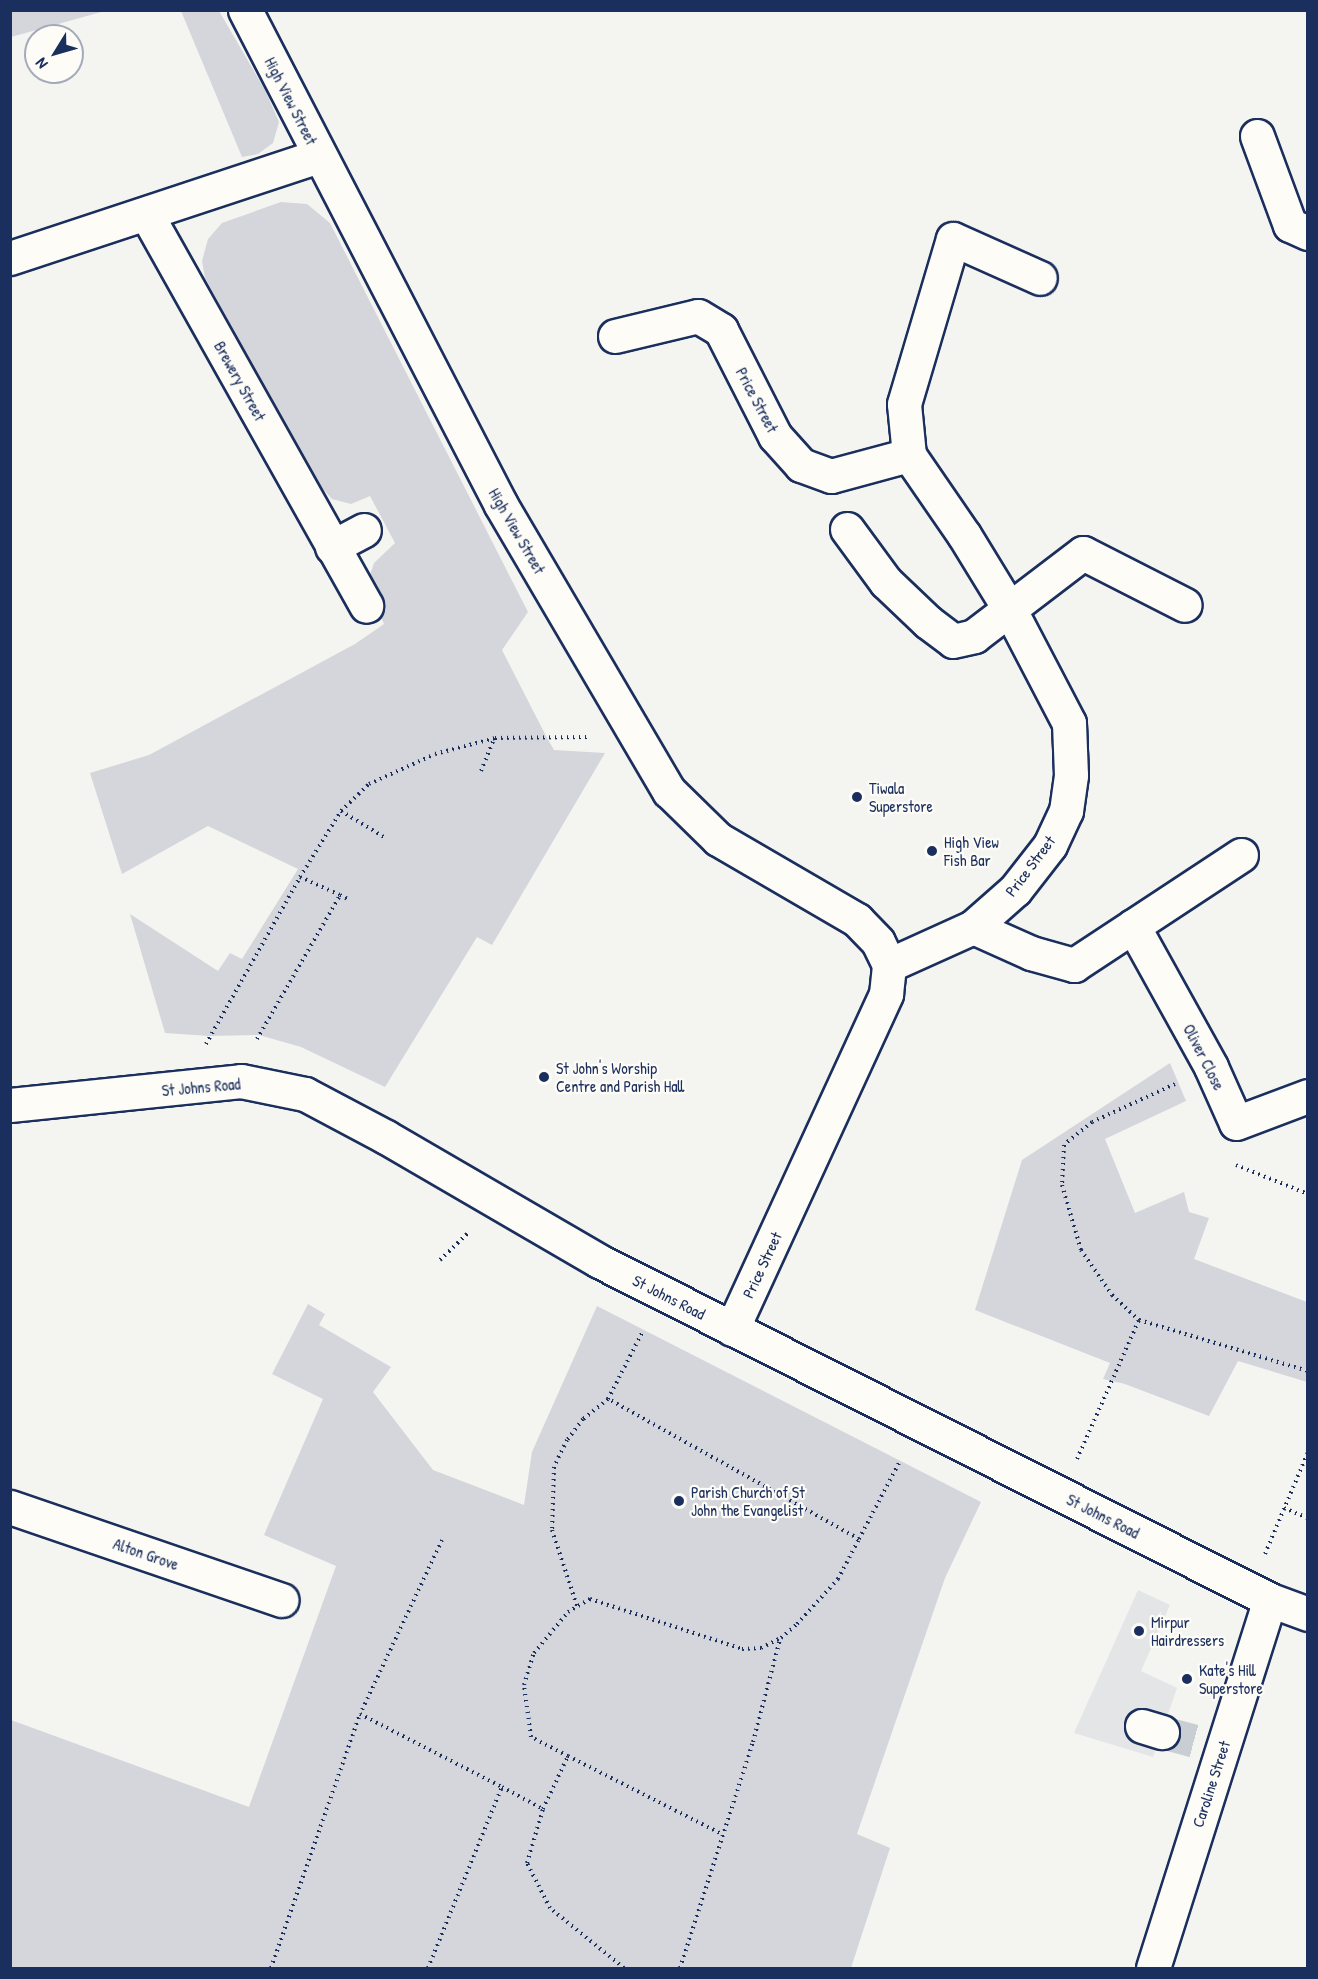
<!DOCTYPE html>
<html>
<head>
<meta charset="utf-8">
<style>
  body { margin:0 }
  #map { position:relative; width:1318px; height:1979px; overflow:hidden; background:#f4f4f1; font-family:"Patrick Hand",sans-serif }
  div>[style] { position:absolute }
  .built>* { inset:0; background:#e4e5e6 }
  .green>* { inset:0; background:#d4d6db }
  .minor-tunnel>* { height:33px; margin-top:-16.5px; transform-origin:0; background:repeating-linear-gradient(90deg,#c9cdd4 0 33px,transparent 0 49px) }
  .path>* { height:4px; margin-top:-2px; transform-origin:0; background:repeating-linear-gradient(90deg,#1b2f5e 0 1.5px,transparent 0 6px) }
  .roads { filter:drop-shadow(2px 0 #1b2f5e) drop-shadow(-2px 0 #1b2f5e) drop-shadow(0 2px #1b2f5e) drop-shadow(0 -2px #1b2f5e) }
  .minor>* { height:33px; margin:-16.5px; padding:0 16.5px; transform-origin:16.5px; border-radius:16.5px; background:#fdfcf7 }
  .dots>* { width:16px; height:16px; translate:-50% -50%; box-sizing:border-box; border:3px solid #fdfcf7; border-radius:50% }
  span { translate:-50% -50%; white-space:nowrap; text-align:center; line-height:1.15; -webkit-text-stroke:4.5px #fdfcf7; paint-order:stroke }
  .street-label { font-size:16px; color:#1b2f5e }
  .poi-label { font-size:16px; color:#1b2f5e }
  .left { translate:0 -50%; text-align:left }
  .frame { position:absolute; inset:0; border:12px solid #1b2f5e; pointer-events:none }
  .north { position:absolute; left:24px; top:24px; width:60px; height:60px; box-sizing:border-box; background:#fdfcf7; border:2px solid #a3aaba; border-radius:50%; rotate:233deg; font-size:16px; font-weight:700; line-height:24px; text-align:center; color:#1b2f5e }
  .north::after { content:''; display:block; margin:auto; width:21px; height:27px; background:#1b2f5e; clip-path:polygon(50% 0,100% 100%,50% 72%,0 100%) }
</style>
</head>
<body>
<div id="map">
  <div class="built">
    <i style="clip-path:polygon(1138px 1590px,1170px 1605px,1141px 1671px,1177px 1688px,1153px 1757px,1074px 1733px)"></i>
  </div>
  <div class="green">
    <i style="clip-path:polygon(11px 11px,11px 10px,105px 11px,11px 37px)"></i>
    <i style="clip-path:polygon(181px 11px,219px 11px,265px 90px,279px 122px,273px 143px,258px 154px,242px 157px)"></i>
    <i style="clip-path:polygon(281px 202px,307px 204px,330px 223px,528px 612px,502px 650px,547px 738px,554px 750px,605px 753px,492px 945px,477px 937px,385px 1087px,301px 1047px,259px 1035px,209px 1036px,165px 1033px,130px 914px,218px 971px,230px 953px,242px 959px,298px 869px,208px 826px,122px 874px,90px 773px,149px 755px,355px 644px,384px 624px,367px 584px,374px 563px,395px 543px,370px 496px,351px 504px,332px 499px,315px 480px,205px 278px,202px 261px,208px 239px,222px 223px)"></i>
    <i style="clip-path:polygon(1170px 1063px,1186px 1101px,1105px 1139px,1135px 1213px,1184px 1192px,1189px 1212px,1209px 1218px,1194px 1259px,1307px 1302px,1307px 1382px,1238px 1361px,1209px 1416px,1125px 1384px,1103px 1379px,1110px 1363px,975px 1310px,1022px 1160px)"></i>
    <i style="clip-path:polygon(308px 1304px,325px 1314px,319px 1325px,391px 1367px,373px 1392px,433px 1470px,524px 1505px,532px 1452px,597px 1306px,981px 1502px,945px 1578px,857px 1834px,890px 1848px,851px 1968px,11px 1968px,11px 1720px,249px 1807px,336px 1566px,264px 1535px,323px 1399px,272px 1374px)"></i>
  </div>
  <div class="minor-tunnel">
    <i style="left:1162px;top:1732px;width:34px;rotate:15deg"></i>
  </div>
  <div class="path">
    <i style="left:481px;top:771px;width:35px;rotate:-68deg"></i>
    <i style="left:341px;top:811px;width:39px;rotate:-44deg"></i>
    <i style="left:369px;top:784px;width:72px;rotate:-24.4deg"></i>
    <i style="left:435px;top:754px;width:62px;rotate:-14.9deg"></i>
    <i style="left:495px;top:738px;width:95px;rotate:-0.6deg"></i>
    <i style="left:300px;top:877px;width:44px;rotate:24.2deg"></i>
    <i style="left:257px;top:1039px;width:166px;rotate:-60deg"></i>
    <i style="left:340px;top:895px;width:11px;rotate:27deg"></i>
    <i style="left:206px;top:1044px;width:192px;rotate:-60.6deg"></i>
    <i style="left:300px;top:877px;width:78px;rotate:-58.2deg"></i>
    <i style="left:341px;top:811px;width:50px;rotate:31.2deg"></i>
    <i style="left:1175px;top:1084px;width:91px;rotate:155.4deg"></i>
    <i style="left:1092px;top:1122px;width:36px;rotate:141deg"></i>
    <i style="left:1064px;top:1145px;width:40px;rotate:92.9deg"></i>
    <i style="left:1062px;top:1185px;width:68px;rotate:73.7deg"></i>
    <i style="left:1081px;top:1250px;width:55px;rotate:55.4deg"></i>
    <i style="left:1112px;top:1295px;width:37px;rotate:43deg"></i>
    <i style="left:1139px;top:1320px;width:177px;rotate:16.8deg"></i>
    <i style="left:1236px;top:1165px;width:78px;rotate:21.9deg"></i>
    <i style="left:440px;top:1260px;width:40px;rotate:-44deg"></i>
    <i style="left:608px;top:1399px;width:76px;rotate:-62.8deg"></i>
    <i style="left:1077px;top:1459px;width:152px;rotate:-66deg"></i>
    <i style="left:1284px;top:1508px;width:26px;rotate:23deg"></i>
    <i style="left:859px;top:1539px;width:88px;rotate:-62.3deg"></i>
    <i style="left:442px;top:1540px;width:192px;rotate:115.2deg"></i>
    <i style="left:360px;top:1714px;width:160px;rotate:27.2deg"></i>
    <i style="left:1265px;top:1554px;width:111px;rotate:-67.1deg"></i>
    <i style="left:568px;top:1756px;width:42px;rotate:-152.8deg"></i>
    <i style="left:531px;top:1737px;width:52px;rotate:-97.7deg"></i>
    <i style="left:524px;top:1685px;width:34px;rotate:-73deg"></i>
    <i style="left:534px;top:1653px;width:53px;rotate:-50.3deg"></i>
    <i style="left:568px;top:1612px;width:26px;rotate:-31deg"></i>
    <i style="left:590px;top:1599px;width:160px;rotate:18.2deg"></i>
    <i style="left:742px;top:1649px;width:19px;rotate:-3deg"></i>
    <i style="left:761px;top:1648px;width:22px;rotate:-27deg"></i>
    <i style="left:781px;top:1638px;width:21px;rotate:-41deg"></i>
    <i style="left:797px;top:1624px;width:61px;rotate:-47.7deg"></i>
    <i style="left:838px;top:1579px;width:45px;rotate:-62.3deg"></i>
    <i style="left:859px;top:1539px;width:287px;rotate:-150.8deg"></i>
    <i style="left:608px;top:1399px;width:32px;rotate:141deg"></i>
    <i style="left:583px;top:1419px;width:26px;rotate:127deg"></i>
    <i style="left:567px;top:1440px;width:30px;rotate:116deg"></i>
    <i style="left:554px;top:1467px;width:63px;rotate:91.8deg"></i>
    <i style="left:552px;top:1530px;width:80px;rotate:71.8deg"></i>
    <i style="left:271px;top:1968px;width:269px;rotate:-70.7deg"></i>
    <i style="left:428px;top:1968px;width:196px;rotate:-67.8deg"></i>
    <i style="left:502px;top:1787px;width:47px;rotate:28.2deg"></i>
    <i style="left:624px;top:1968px;width:95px;rotate:-141deg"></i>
    <i style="left:550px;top:1908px;width:51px;rotate:-117.1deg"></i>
    <i style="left:527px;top:1863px;width:56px;rotate:-73.5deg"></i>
    <i style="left:543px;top:1809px;width:59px;rotate:-64.7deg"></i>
    <i style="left:568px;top:1756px;width:173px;rotate:26.9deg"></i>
    <i style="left:680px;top:1968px;width:237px;rotate:-72.1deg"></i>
    <i style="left:753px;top:1742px;width:106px;rotate:-75.3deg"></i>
  </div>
  <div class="roads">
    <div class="minor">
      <i style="left:245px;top:10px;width:557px;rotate:62.65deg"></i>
      <i style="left:501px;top:505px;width:332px;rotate:59.6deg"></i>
      <i style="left:669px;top:791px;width:69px;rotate:44.4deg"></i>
      <i style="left:718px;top:839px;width:161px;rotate:30.2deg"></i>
      <i style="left:857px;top:920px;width:30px;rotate:46deg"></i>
      <i style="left:878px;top:942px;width:25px;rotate:64deg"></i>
      <i style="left:1257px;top:136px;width:95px;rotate:69.7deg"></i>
      <i style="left:1290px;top:225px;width:20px;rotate:24deg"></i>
      <i style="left:147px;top:215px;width:448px;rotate:60.7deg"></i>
      <i style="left:10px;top:258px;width:325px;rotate:-18.3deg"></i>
      <i style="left:615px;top:336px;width:85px;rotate:-13.5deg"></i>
      <i style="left:698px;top:316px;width:27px;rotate:31deg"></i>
      <i style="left:721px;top:330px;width:119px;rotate:63deg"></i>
      <i style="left:775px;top:436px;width:39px;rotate:48deg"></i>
      <i style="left:801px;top:465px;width:32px;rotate:20deg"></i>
      <i style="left:831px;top:476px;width:81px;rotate:-15.1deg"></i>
      <i style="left:847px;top:529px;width:66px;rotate:53.7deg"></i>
      <i style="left:886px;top:582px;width:58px;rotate:43.6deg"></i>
      <i style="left:928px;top:622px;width:31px;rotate:37deg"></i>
      <i style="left:953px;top:641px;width:22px;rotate:-13deg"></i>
      <i style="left:974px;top:636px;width:137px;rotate:-37.3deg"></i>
      <i style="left:1083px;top:553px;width:114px;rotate:27deg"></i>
      <i style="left:332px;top:547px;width:36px;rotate:-28deg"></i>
      <i style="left:1133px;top:926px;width:161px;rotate:61deg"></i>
      <i style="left:1211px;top:1067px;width:61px;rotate:65.9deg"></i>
      <i style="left:1236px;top:1123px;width:77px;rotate:-20.6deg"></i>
      <i style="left:973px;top:927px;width:64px;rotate:24.1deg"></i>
      <i style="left:1031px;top:953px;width:45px;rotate:15.6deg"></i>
      <i style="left:1074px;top:965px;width:200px;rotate:-33.4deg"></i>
      <i style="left:889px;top:965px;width:92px;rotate:-24.3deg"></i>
      <i style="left:973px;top:927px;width:56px;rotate:-41.4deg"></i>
      <i style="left:1015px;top:890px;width:57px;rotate:-52.1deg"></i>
      <i style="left:1050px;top:845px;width:38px;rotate:-65deg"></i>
      <i style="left:1066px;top:811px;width:36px;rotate:-82deg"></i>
      <i style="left:1071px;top:775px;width:52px;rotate:-92.2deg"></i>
      <i style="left:1069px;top:723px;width:127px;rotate:-117.6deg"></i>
      <i style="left:1010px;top:610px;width:88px;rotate:-121.5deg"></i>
      <i style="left:964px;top:535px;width:97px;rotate:-124.5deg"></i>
      <i style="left:909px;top:455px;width:51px;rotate:-95.6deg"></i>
      <i style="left:904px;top:404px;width:172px;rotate:-73.5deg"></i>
      <i style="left:953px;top:239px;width:95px;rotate:24.1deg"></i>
      <i style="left:10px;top:1105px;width:232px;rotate:-5.9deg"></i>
      <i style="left:241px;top:1081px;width:65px;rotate:11.5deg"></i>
      <i style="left:305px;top:1094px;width:92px;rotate:28deg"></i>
      <i style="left:386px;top:1137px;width:246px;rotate:30.2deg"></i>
      <i style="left:599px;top:1261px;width:752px;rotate:26.8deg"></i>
      <i style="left:1270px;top:1600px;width:40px;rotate:20.2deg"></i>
      <i style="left:732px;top:1329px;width:369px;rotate:-65.3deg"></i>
      <i style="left:886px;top:994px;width:29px;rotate:-84deg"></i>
      <i style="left:10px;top:1507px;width:287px;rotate:18.9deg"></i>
      <i style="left:1142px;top:1726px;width:21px;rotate:17deg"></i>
      <i style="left:1153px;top:1968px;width:386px;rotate:-72.4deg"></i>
    </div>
  </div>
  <div class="dots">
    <i style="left:857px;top:797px;background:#1b2f5e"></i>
    <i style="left:932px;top:851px;background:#1b2f5e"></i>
    <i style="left:544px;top:1077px;background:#1b2f5e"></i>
    <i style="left:679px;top:1501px;background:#1b2f5e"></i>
    <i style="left:1139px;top:1631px;background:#1b2f5e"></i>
    <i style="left:1187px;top:1679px;background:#1b2f5e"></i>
  </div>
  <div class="street-label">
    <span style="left:291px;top:101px;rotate:63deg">High View Street</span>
    <span style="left:240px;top:381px;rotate:61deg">Brewery Street</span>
    <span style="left:757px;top:400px;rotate:62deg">Price Street</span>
    <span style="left:517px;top:531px;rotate:60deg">High View Street</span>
    <span style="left:1030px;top:866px;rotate:-53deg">Price Street</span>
    <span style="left:1204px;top:1057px;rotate:63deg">Oliver Close</span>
    <span style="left:201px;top:1087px;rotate:-5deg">St Johns Road</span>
    <span style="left:762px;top:1265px;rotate:-65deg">Price Street</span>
    <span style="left:669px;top:1297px;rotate:27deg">St Johns Road</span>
    <span style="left:1103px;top:1516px;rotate:27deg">St Johns Road</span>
    <span style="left:146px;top:1554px;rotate:19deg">Alton Grove</span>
    <span style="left:1211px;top:1784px;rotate:-72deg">Caroline Street</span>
  </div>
  <div class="poi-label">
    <span class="left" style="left:869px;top:797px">Tiwala<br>Superstore</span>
    <span class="left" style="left:944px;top:851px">High View<br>Fish Bar</span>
    <span class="left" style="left:556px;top:1077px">St John's Worship<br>Centre and Parish Hall</span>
    <span class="left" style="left:691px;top:1501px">Parish Church of St<br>John the Evangelist</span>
    <span class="left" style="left:1151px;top:1631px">Mirpur<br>Hairdressers</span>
    <span class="left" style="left:1199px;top:1679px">Kate's Hill<br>Superstore</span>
  </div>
  <div class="frame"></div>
  <div class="north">N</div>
</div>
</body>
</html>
